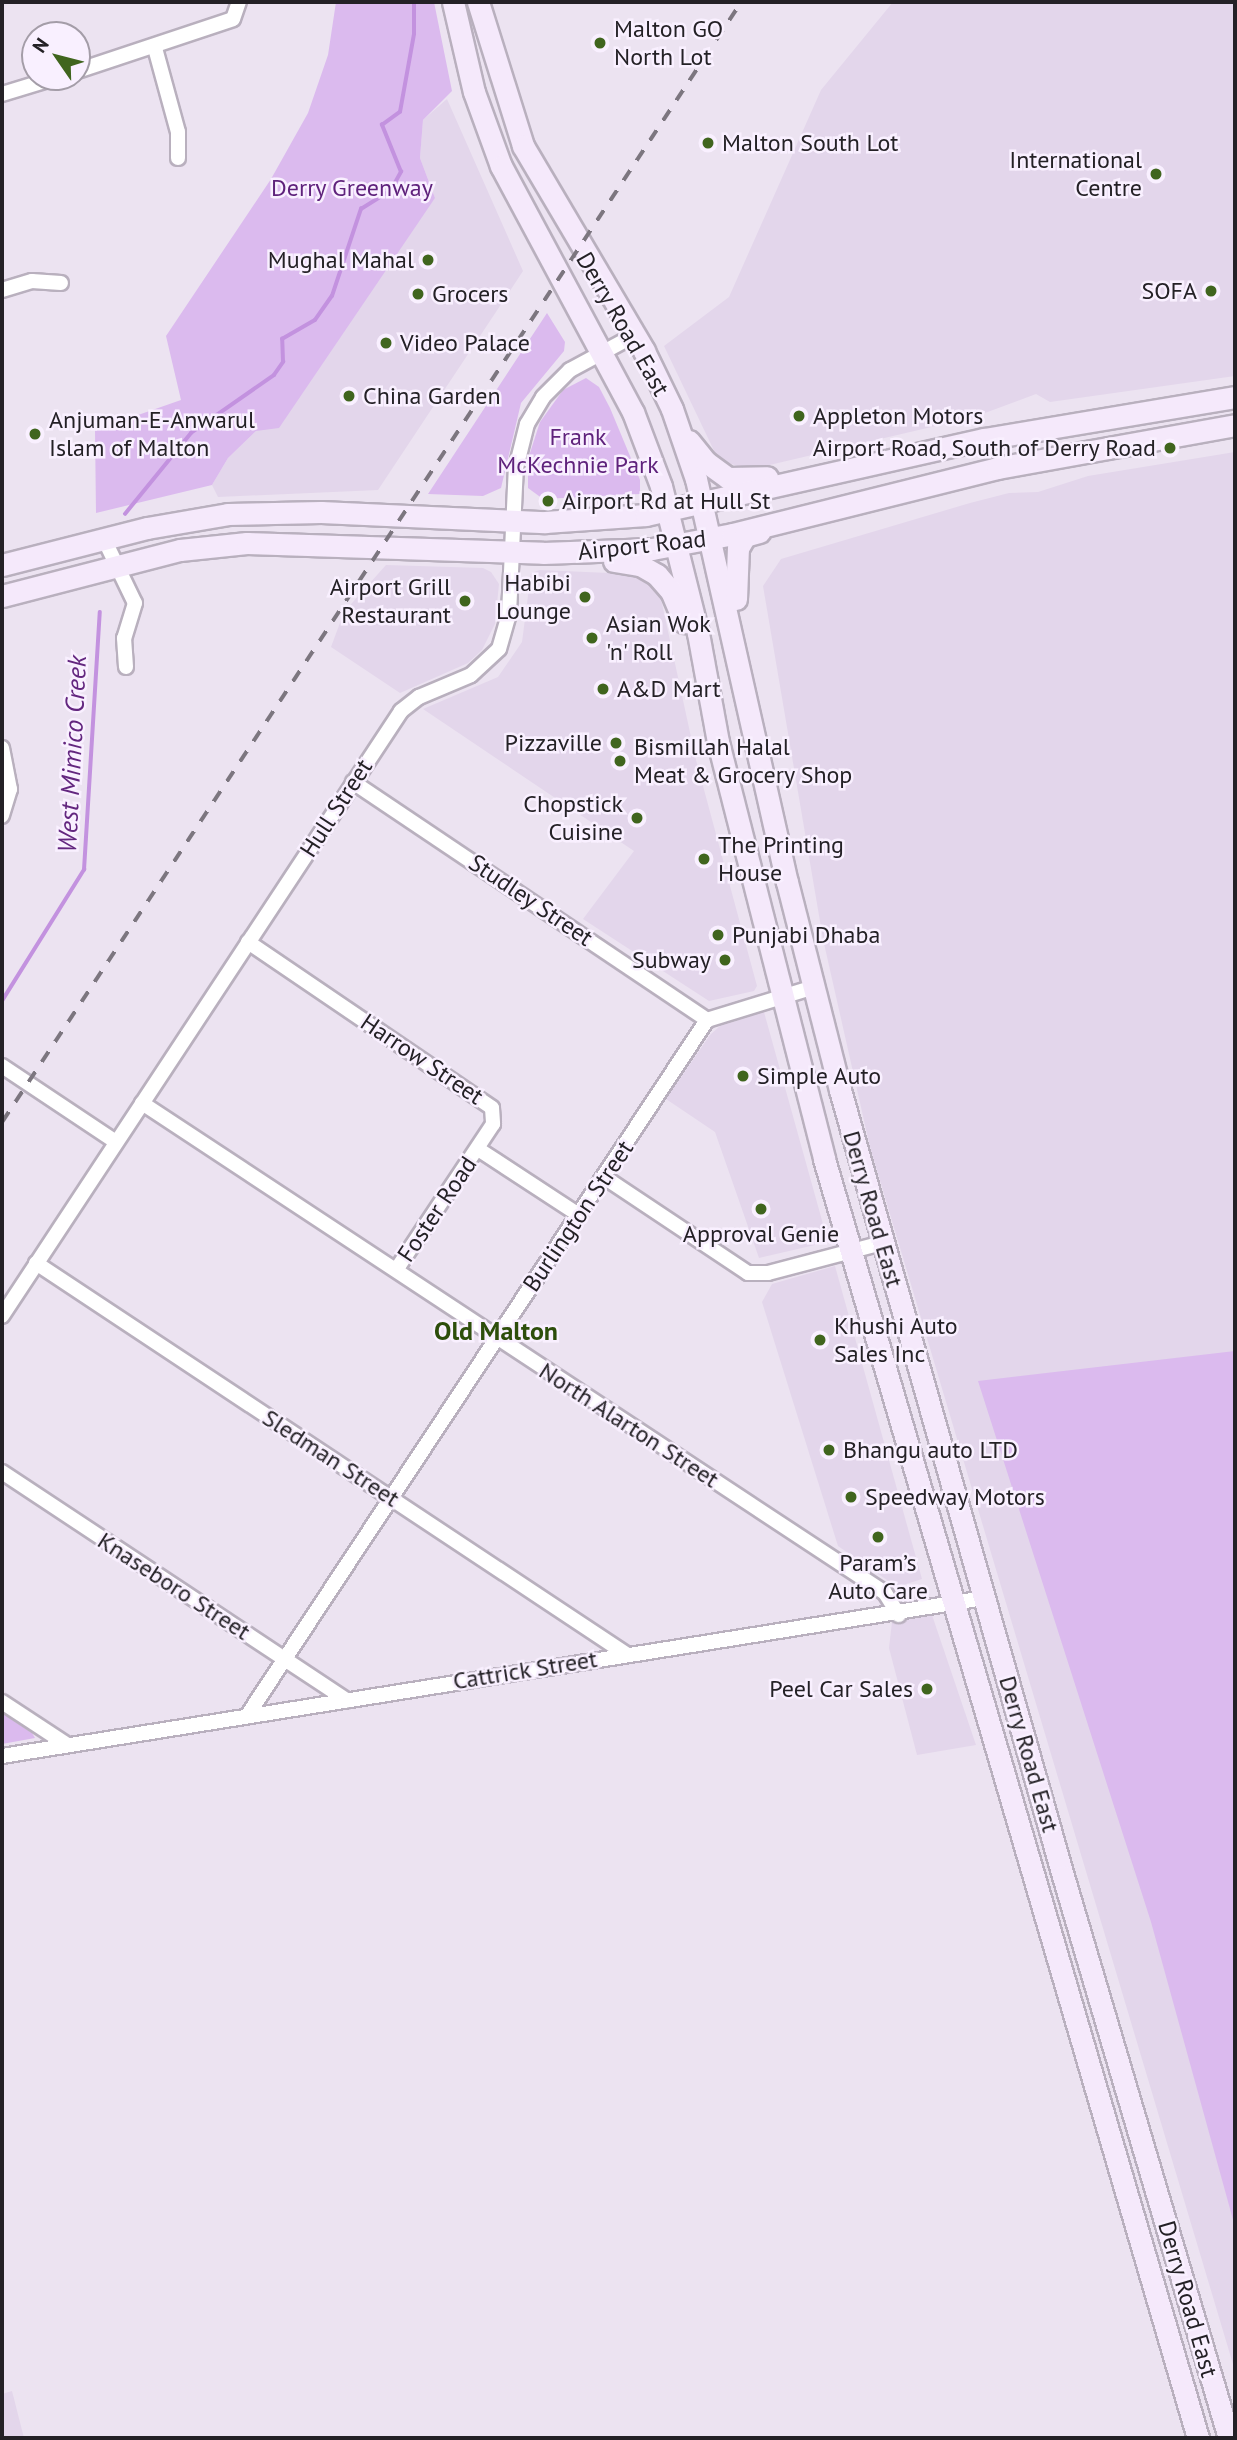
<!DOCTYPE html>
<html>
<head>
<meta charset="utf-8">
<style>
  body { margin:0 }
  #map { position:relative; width:1237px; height:2440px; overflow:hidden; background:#ece3f1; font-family:"PT Sans",sans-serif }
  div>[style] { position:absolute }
  .built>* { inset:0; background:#e3d6eb }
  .green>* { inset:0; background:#dbbaee }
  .stream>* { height:3.5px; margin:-1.75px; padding:0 1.75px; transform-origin:1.75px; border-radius:1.75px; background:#c392df }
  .roads { filter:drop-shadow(2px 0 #b9b0be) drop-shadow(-2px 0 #b9b0be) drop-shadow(0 2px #b9b0be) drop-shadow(0 -2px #b9b0be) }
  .street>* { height:14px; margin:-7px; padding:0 7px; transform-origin:7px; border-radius:7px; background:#fff }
  .secondary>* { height:21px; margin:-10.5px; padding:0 10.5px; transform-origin:10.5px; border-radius:10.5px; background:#f5e9fb }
  .rail>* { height:3.5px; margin-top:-1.75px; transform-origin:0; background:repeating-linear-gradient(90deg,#7c767f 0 12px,transparent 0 24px) }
  .dots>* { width:19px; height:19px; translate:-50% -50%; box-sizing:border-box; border:4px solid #f9f0ff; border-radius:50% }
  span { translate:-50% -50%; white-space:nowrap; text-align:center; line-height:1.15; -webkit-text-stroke:5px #f9f0ff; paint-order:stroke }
  .poi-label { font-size:24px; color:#242126 }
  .left { translate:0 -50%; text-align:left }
  .right { translate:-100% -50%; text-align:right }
  .park-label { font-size:24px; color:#5f227c }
  .street-label { font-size:24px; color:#242126 }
  .water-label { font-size:26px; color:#63267f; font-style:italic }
  .neighbourhood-label { font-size:26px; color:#2d4e0b; font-weight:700 }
  .frame { position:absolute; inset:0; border:4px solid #242126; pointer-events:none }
  .north { position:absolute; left:21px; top:21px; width:70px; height:70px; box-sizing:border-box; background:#f9f0ff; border:2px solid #a49da8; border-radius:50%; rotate:305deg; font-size:19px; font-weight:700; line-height:28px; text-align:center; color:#242126 }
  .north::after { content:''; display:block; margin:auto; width:24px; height:32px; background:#40651e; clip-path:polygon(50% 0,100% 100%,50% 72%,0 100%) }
</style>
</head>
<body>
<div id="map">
  <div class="built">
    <i style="clip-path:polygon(893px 2px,1235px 2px,1235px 376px,1050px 402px,1036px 394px,974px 417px,748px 470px,718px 459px,664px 346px,729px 297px,821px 90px)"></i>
    <i style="clip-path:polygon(447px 99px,523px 271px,378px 490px,218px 497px,212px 485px,228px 458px,256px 431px,435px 198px,420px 158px,423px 120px)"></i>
    <i style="clip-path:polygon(1235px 452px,1235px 2371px,870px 1147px,823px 939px,763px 586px,781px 559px,970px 503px,1009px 493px,1038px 492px,1088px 476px)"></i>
    <i style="clip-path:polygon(386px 565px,483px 568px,491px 572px,499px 584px,495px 624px,482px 650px,468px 663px,400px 693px,331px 647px,344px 612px)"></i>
    <i style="clip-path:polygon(540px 570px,632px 574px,652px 585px,661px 599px,696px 760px,757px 986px,754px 991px,709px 1001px,583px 919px,634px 851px,423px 709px,498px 677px,522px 642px,531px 573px)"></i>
    <i style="clip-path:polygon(764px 1012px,828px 1242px,759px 1258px,715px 1132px,666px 1099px,710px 1035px,720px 1026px)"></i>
    <i style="clip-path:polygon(835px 1266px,922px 1579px,897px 1587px,838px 1546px,762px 1302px,772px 1284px)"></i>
    <i style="clip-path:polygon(932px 1615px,976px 1745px,917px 1755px,889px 1648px,892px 1622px)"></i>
    <i style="clip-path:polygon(12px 2391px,24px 2438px,2px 2438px,2px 2394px)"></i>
  </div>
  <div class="green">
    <i style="clip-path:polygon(336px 2px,434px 2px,452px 91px,423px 120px,420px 158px,435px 198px,279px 428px,256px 431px,228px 458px,212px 485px,96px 513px,95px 430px,181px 400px,166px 336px,271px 179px,308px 113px,328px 55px)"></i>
    <i style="clip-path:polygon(547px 313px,565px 342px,564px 351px,521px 403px,501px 488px,483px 496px,428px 494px)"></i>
    <i style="clip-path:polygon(586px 378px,599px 387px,610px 408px,640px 480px,640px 494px,543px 499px,528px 488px,528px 459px,540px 422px,563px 390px)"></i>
    <i style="clip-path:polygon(1235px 1351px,1235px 2227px,1151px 1922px,978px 1381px)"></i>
    <i style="clip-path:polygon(2px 1713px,32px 1733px,35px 1738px,2px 1744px)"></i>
  </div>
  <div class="stream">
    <i style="left:125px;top:514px;width:104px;rotate:-50.8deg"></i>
    <i style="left:191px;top:433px;width:101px;rotate:-34.9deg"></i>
    <i style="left:274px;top:375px;width:16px;rotate:-55deg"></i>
    <i style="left:283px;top:362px;width:23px;rotate:-92deg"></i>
    <i style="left:282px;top:339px;width:38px;rotate:-30deg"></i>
    <i style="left:315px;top:320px;width:29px;rotate:-55deg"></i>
    <i style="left:332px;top:296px;width:92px;rotate:-71.6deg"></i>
    <i style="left:361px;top:209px;width:36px;rotate:-32deg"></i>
    <i style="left:391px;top:190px;width:21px;rotate:-61deg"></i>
    <i style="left:401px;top:172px;width:51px;rotate:-112deg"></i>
    <i style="left:382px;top:125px;width:22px;rotate:-36deg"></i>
    <i style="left:400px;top:112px;width:79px;rotate:-79.8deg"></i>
    <i style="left:414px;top:34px;width:32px;rotate:-90deg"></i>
    <i style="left:2px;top:1001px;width:155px;rotate:-58deg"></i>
    <i style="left:84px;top:870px;width:258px;rotate:-86.5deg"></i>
  </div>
  <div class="roads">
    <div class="street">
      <i style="left:155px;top:48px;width:87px;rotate:74.7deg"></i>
      <i style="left:178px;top:132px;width:26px;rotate:90deg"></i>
      <i style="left:77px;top:71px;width:164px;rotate:-18.4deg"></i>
      <i style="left:233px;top:19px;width:18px;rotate:-71deg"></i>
      <i style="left:2px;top:94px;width:59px;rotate:-16.9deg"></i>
      <i style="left:2px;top:290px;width:31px;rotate:-17deg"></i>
      <i style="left:32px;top:281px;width:29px;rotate:4deg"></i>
      <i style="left:104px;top:539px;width:71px;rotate:64.2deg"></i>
      <i style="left:135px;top:603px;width:37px;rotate:107deg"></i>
      <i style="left:124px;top:638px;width:29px;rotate:86deg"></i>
      <i style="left:2px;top:748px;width:42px;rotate:79deg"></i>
      <i style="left:10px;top:789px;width:28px;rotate:107deg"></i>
      <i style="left:353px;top:782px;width:427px;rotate:33.9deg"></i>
      <i style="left:248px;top:942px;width:295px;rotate:34.2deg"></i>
      <i style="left:492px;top:1108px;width:16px;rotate:86deg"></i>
      <i style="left:493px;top:1124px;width:175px;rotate:123.6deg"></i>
      <i style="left:2px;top:1066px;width:137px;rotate:33.7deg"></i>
      <i style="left:142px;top:1103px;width:890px;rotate:33.4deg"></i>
      <i style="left:885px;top:1593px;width:26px;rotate:58deg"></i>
      <i style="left:478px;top:1149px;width:121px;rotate:33.2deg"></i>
      <i style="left:604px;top:1177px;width:173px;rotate:33.7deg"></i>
      <i style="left:748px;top:1273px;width:20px"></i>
      <i style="left:768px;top:1273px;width:118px;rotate:-14.7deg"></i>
      <i style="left:36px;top:1263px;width:708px;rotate:33.53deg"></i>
      <i style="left:2px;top:1316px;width:725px;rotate:-56.59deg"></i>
      <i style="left:401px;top:711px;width:23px;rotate:-38deg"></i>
      <i style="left:419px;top:697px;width:56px;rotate:-22.9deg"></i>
      <i style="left:471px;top:675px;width:38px;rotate:-43deg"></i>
      <i style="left:499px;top:649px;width:36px;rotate:-74deg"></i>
      <i style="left:509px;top:614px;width:146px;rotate:-87.3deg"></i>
      <i style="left:516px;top:468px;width:45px;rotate:-76deg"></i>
      <i style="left:527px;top:424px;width:31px;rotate:-59deg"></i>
      <i style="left:543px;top:397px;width:38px;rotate:-45deg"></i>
      <i style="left:570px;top:370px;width:74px;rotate:-28.3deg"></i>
      <i style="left:2px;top:1472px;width:414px;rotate:33.5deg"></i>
      <i style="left:2px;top:1702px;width:77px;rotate:33.3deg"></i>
      <i style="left:247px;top:1716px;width:834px;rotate:-56.54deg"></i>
      <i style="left:707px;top:1020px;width:112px;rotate:-17.1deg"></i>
      <i style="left:2px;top:1756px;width:995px;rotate:-9.14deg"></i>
    </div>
    <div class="secondary">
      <i style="left:453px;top:2px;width:92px;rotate:76.9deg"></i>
      <i style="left:474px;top:92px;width:79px;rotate:70deg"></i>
      <i style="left:501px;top:166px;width:279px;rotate:61.8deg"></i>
      <i style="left:633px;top:412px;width:79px;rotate:69.3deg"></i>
      <i style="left:661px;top:486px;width:152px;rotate:75.9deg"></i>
      <i style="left:698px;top:633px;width:111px;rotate:79.6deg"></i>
      <i style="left:718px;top:742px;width:430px;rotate:75.7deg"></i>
      <i style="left:824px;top:1159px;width:1333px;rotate:73.7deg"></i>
      <i style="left:478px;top:2px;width:151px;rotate:72.6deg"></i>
      <i style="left:523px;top:146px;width:238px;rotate:59.4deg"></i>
      <i style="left:644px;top:351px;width:64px;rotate:64.2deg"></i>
      <i style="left:672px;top:409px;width:74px;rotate:71.1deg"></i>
      <i style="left:696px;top:479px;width:413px;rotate:77.3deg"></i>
      <i style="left:787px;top:882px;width:215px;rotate:75.7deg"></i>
      <i style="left:840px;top:1090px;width:817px;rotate:74.16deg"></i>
      <i style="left:1063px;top:1876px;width:586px;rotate:73.54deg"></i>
      <i style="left:689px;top:441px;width:27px;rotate:51deg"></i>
      <i style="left:706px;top:462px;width:27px;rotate:36deg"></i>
      <i style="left:728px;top:478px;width:39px;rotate:-1deg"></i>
      <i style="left:614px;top:561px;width:26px;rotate:9deg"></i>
      <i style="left:640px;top:565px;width:20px;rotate:30deg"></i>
      <i style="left:657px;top:575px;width:21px;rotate:49deg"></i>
      <i style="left:671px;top:591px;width:34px;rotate:67deg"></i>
      <i style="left:2px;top:565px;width:150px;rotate:-14.3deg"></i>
      <i style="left:147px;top:528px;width:82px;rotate:-9.8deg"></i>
      <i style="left:228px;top:514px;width:93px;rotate:-1.2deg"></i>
      <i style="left:321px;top:512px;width:224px;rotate:2.6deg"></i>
      <i style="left:545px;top:522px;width:101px;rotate:-4deg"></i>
      <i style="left:646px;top:515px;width:346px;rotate:-12.7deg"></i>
      <i style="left:984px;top:439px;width:254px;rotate:-9.5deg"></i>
      <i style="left:2px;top:596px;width:184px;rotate:-14.5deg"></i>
      <i style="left:180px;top:550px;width:67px;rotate:-6deg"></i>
      <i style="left:247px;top:543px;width:296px;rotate:1.9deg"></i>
      <i style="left:543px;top:553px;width:109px;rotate:-2.1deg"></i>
      <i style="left:652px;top:549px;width:82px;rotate:-10.5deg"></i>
      <i style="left:733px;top:534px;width:272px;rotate:-14deg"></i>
      <i style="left:997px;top:468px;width:242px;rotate:-10.2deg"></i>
      <i style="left:736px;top:599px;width:51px;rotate:-87.8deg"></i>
      <i style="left:738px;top:548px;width:14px;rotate:-60deg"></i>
      <i style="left:745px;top:536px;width:15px;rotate:-16deg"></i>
    </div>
  </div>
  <div class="rail">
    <i style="left:2px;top:1122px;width:1342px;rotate:-56.58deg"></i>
  </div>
  <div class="dots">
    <i style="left:600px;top:43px;background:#40651e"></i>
    <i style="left:708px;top:143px;background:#40651e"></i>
    <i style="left:1156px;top:174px;background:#40651e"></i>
    <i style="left:428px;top:260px;background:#40651e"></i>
    <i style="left:1211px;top:291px;background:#40651e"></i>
    <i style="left:418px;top:294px;background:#40651e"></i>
    <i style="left:386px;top:343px;background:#40651e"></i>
    <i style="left:349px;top:396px;background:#40651e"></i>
    <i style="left:799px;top:416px;background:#40651e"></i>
    <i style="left:35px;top:434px;background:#40651e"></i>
    <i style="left:1170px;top:448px;background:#40651e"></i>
    <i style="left:548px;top:501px;background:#40651e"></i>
    <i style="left:585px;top:597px;background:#40651e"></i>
    <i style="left:465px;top:601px;background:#40651e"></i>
    <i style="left:592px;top:638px;background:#40651e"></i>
    <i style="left:603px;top:689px;background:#40651e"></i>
    <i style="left:616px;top:743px;background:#40651e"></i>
    <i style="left:620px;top:761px;background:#40651e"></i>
    <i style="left:637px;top:818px;background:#40651e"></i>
    <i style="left:704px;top:859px;background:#40651e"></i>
    <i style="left:718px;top:935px;background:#40651e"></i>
    <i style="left:725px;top:960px;background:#40651e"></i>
    <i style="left:743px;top:1076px;background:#40651e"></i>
    <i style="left:761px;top:1209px;background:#40651e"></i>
    <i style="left:820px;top:1340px;background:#40651e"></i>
    <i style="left:829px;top:1450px;background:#40651e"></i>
    <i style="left:851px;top:1497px;background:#40651e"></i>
    <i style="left:878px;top:1537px;background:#40651e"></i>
    <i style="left:927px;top:1689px;background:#40651e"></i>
  </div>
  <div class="poi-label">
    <span class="left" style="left:614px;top:43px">Malton GO<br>North Lot</span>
    <span class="left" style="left:722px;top:143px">Malton South Lot</span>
    <span class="right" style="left:1142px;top:174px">International<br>Centre</span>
    <span class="right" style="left:414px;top:260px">Mughal Mahal</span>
    <span class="right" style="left:1197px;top:291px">SOFA</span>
    <span class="left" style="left:432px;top:294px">Grocers</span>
    <span class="left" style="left:400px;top:343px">Video Palace</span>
    <span class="left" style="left:363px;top:396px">China Garden</span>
    <span class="left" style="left:813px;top:416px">Appleton Motors</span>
    <span class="left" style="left:49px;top:434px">Anjuman-E-Anwarul<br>Islam of Malton</span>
    <span class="right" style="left:1156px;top:448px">Airport Road, South of Derry Road</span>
    <span class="left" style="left:562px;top:501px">Airport Rd at Hull St</span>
    <span class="right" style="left:571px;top:597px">Habibi<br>Lounge</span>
    <span class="right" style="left:451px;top:601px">Airport Grill<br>Restaurant</span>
    <span class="left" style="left:606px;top:638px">Asian Wok<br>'n' Roll</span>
    <span class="left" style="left:617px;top:689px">A&amp;D Mart</span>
    <span class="right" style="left:602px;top:743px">Pizzaville</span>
    <span class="left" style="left:634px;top:761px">Bismillah Halal<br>Meat &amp; Grocery Shop</span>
    <span class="right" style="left:623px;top:818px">Chopstick<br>Cuisine</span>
    <span class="left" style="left:718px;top:859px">The Printing<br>House</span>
    <span class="left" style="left:732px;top:935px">Punjabi Dhaba</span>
    <span class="right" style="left:711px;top:960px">Subway</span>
    <span class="left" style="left:757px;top:1076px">Simple Auto</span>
    <span style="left:761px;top:1234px">Approval Genie</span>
    <span class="left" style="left:834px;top:1340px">Khushi Auto<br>Sales Inc</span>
    <span class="left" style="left:843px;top:1450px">Bhangu auto LTD</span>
    <span class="left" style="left:865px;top:1497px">Speedway Motors</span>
    <span style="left:878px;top:1577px">Param’s<br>Auto Care</span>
    <span class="right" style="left:913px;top:1689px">Peel Car Sales</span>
  </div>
  <div class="park-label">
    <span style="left:352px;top:188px">Derry Greenway</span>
    <span style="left:578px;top:451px">Frank<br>McKechnie Park</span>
  </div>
  <div class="street-label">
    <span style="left:623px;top:324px;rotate:60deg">Derry Road East</span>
    <span style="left:642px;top:545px;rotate:-6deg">Airport Road</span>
    <span style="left:336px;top:808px;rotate:-57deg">Hull Street</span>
    <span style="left:531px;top:900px;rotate:34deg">Studley Street</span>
    <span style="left:422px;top:1059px;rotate:34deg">Harrow Street</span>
    <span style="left:437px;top:1209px;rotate:-56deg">Foster Road</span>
    <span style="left:873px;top:1209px;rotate:74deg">Derry Road East</span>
    <span style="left:578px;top:1216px;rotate:-56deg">Burlington Street</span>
    <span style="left:629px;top:1425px;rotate:33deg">North Alarton Street</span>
    <span style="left:331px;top:1458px;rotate:33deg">Sledman Street</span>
    <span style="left:174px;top:1586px;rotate:33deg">Knaseboro Street</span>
    <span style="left:525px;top:1670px;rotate:-9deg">Cattrick Street</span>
    <span style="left:1029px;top:1754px;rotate:74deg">Derry Road East</span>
    <span style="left:1188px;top:2299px;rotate:74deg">Derry Road East</span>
  </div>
  <div class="water-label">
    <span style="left:72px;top:754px;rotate:-87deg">West Mimico Creek</span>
  </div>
  <div class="neighbourhood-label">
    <span style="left:496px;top:1331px">Old Malton</span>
  </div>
  <div class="frame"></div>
  <div class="north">N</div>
</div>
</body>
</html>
